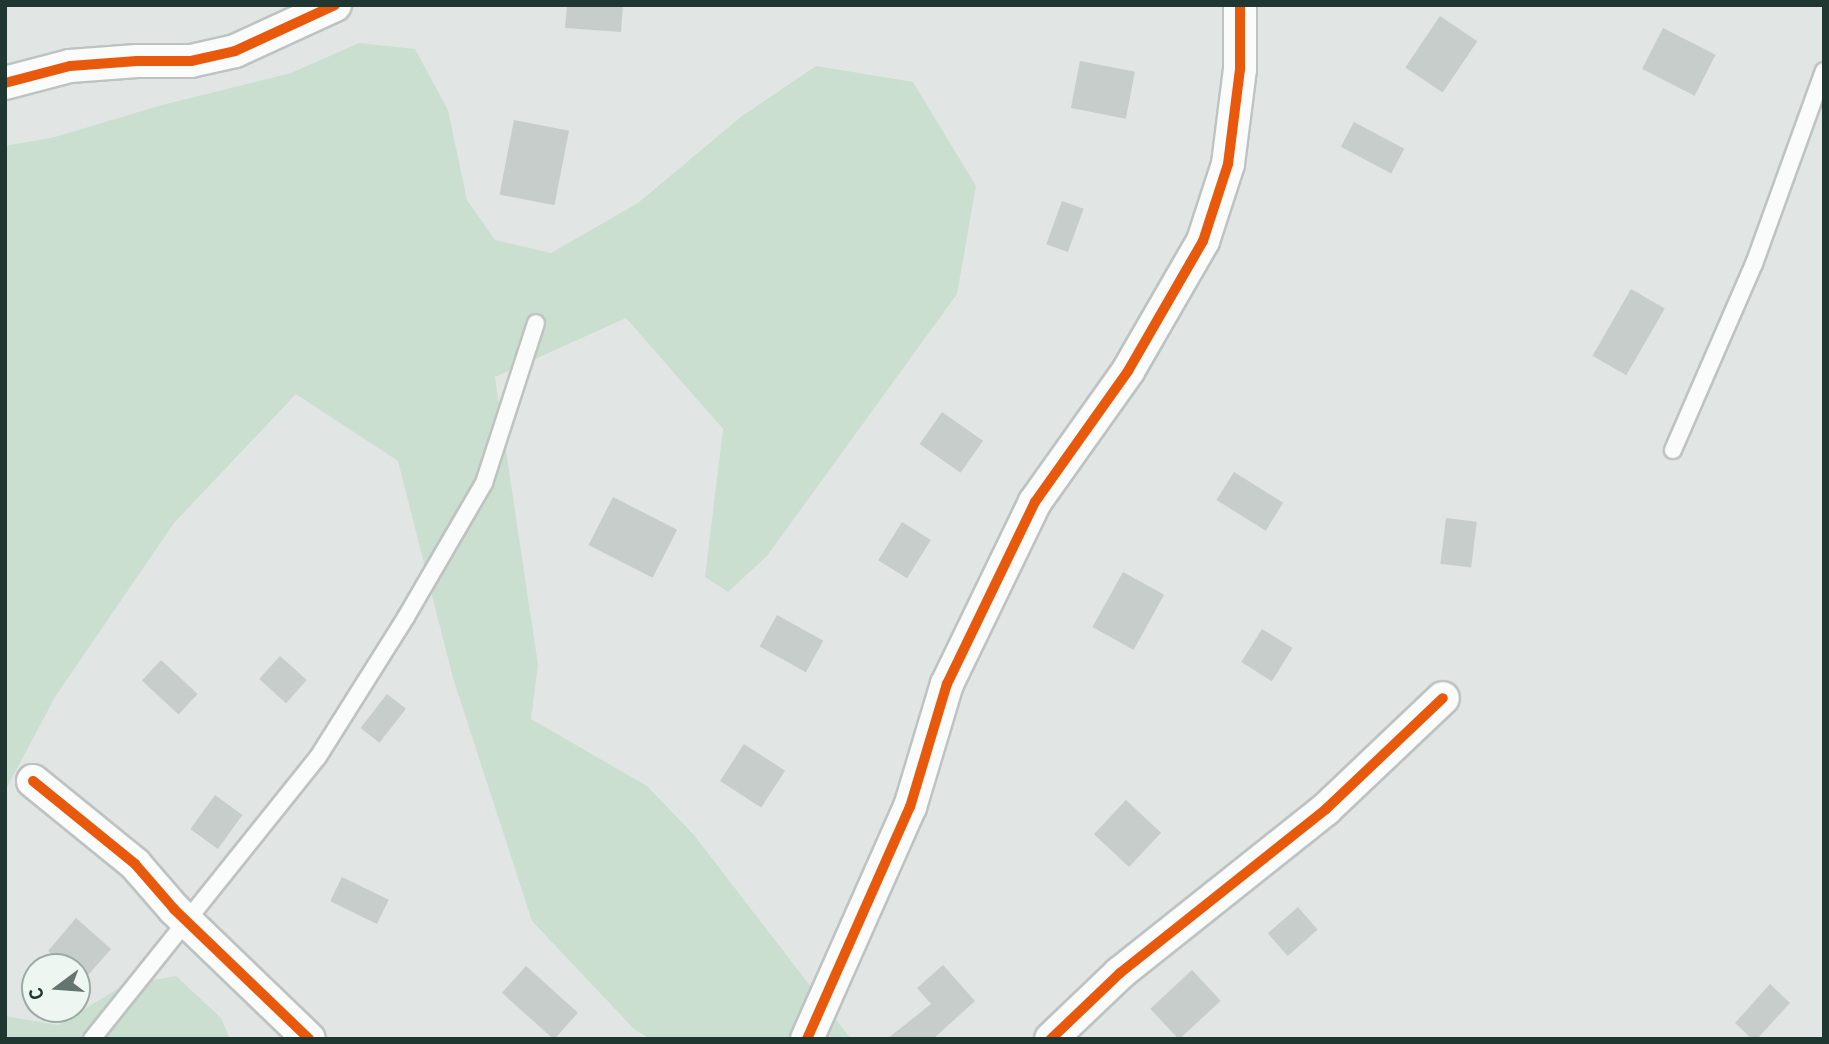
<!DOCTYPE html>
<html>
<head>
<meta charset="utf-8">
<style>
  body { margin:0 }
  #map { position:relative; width:1829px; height:1044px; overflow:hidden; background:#e1e6e4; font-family:Overpass,sans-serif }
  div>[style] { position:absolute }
  .green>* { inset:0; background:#cadfd0 }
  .building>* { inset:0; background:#c7cdcb; transform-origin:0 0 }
  .roads { filter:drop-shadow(2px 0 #bec3c1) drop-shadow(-2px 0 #bec3c1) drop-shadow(0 2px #bec3c1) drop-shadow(0 -2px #bec3c1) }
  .lane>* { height:16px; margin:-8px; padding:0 8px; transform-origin:8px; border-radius:8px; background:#fafbfb }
  .street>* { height:32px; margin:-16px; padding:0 16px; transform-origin:16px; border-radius:16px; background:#fafbfb }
  .cycleway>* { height:10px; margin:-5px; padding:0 5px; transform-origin:5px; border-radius:5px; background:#e8590c }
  span { translate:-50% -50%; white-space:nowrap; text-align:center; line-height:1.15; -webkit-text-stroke:6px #eef6f2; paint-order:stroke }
  .frame { position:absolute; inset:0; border:7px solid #203731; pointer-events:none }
  .north { position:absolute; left:21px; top:953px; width:70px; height:70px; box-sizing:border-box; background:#eef6f2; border:2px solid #9caaa5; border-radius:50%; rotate:254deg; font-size:19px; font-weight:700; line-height:28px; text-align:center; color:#203731 }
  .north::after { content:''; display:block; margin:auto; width:24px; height:32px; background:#647470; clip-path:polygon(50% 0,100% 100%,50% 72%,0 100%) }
</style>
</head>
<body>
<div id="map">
  <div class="green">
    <i style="clip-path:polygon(359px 43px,415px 49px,448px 110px,467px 200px,495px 240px,551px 253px,638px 203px,742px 116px,816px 66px,913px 82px,976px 186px,957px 294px,767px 556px,728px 592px,705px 577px,723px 429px,626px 318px,495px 377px,538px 665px,531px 719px,647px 786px,694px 835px,851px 1039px,650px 1039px,634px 1029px,532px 921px,453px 678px,398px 461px,296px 394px,174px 523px,55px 697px,5px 791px,5px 146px,55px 137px,162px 105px,291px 73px)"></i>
    <i style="clip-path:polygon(176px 976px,221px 1018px,230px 1039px,5px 1039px,5px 1016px,58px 1025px,124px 985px)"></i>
  </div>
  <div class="building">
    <i style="clip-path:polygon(567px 5px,623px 5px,621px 32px,565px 28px)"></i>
    <i style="left:1440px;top:16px;width:45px;height:62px;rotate:34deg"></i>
    <i style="left:1663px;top:28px;width:59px;height:46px;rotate:27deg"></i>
    <i style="left:1080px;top:61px;width:56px;height:48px;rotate:11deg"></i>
    <i style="left:514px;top:120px;width:56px;height:76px;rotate:11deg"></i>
    <i style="left:1354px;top:122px;width:57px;height:28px;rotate:28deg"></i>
    <i style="left:1062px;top:201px;width:23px;height:46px;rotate:20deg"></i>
    <i style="left:1631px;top:289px;width:39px;height:77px;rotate:30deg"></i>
    <i style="left:942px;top:412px;width:50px;height:39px;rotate:35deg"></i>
    <i style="left:1234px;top:472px;width:58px;height:33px;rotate:32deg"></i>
    <i style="left:613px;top:497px;width:72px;height:54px;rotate:27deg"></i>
    <i style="left:1446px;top:518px;width:31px;height:46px;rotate:7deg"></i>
    <i style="left:902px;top:522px;width:34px;height:45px;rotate:32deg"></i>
    <i style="left:1123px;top:572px;width:47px;height:63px;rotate:29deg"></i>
    <i style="left:777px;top:615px;width:53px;height:36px;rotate:29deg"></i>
    <i style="left:1262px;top:629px;width:36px;height:39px;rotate:32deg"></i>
    <i style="left:280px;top:656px;width:36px;height:31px;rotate:42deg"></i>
    <i style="left:161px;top:660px;width:50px;height:28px;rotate:43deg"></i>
    <i style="left:387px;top:694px;width:24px;height:43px;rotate:38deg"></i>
    <i style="left:744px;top:744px;width:49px;height:44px;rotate:33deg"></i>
    <i style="left:215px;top:795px;width:34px;height:42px;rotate:36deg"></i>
    <i style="left:1126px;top:800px;width:48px;height:47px;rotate:43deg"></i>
    <i style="left:342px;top:877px;width:52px;height:27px;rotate:26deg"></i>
    <i style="left:1298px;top:907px;width:30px;height:40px;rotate:49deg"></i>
    <i style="clip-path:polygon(76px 918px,111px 949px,82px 982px,77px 977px,77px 967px,66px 967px,48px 951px)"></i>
    <i style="clip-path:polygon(943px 965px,975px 1001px,933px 1039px,887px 1039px,931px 1004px,917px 988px)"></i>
    <i style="left:526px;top:966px;width:70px;height:36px;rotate:42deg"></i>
    <i style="left:1192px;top:970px;width:42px;height:57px;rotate:47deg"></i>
    <i style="clip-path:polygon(1770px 984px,1790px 1003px,1757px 1039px,1752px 1039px,1735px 1023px)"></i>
  </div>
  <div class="roads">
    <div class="lane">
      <i style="left:1673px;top:450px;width:203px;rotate:-66.5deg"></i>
      <i style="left:1754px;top:264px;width:205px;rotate:-70.1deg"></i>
      <i style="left:92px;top:1039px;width:361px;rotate:-51.3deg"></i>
      <i style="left:318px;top:757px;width:165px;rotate:-57.8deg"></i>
      <i style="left:406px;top:617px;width:155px;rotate:-59.8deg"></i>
      <i style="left:484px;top:483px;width:168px;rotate:-72deg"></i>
    </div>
    <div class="street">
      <i style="left:5px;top:83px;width:67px;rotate:-14.7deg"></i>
      <i style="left:70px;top:66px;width:67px;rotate:-4.3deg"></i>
      <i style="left:137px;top:61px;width:54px"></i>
      <i style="left:191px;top:61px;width:45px;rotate:-12.8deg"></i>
      <i style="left:235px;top:51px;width:110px;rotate:-24.7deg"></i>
      <i style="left:33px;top:781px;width:132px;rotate:39.1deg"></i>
      <i style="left:135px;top:864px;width:60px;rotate:49.1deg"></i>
      <i style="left:174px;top:909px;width:187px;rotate:43.9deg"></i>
      <i style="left:807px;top:1039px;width:254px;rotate:-66.1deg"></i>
      <i style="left:910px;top:807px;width:128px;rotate:-73.3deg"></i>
      <i style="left:947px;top:684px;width:202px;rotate:-64.2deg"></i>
      <i style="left:1035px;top:502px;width:161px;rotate:-54.6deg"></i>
      <i style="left:1128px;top:371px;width:150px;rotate:-60deg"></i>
      <i style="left:1203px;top:241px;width:81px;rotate:-72deg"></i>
      <i style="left:1228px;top:164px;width:96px;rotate:-82.8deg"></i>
      <i style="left:1240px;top:69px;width:64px;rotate:-90deg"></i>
      <i style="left:1051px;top:1039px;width:95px;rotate:-43.7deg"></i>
      <i style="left:1120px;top:973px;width:263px;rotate:-38.5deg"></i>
      <i style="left:1326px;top:809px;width:161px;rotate:-43.5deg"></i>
    </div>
  </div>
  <div class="cycleway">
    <i style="left:5px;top:83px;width:67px;rotate:-14.7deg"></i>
    <i style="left:70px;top:66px;width:67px;rotate:-4.3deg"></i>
    <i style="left:137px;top:61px;width:54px"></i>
    <i style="left:191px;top:61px;width:45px;rotate:-12.8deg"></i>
    <i style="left:235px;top:51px;width:110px;rotate:-24.7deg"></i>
    <i style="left:33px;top:781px;width:132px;rotate:39.1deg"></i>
    <i style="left:135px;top:864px;width:60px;rotate:49.1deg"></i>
    <i style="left:174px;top:909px;width:187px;rotate:43.9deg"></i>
    <i style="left:807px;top:1039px;width:254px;rotate:-66.1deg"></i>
    <i style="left:910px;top:807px;width:128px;rotate:-73.3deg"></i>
    <i style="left:947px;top:684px;width:202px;rotate:-64.2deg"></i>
    <i style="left:1035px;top:502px;width:161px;rotate:-54.6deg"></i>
    <i style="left:1128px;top:371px;width:150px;rotate:-60deg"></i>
    <i style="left:1203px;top:241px;width:81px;rotate:-72deg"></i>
    <i style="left:1228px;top:164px;width:96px;rotate:-82.8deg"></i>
    <i style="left:1240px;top:69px;width:64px;rotate:-90deg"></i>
    <i style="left:1051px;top:1039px;width:95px;rotate:-43.7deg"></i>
    <i style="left:1120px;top:973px;width:263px;rotate:-38.5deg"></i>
    <i style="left:1326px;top:809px;width:161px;rotate:-43.5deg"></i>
  </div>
  <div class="frame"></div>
  <div class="north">С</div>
</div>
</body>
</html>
